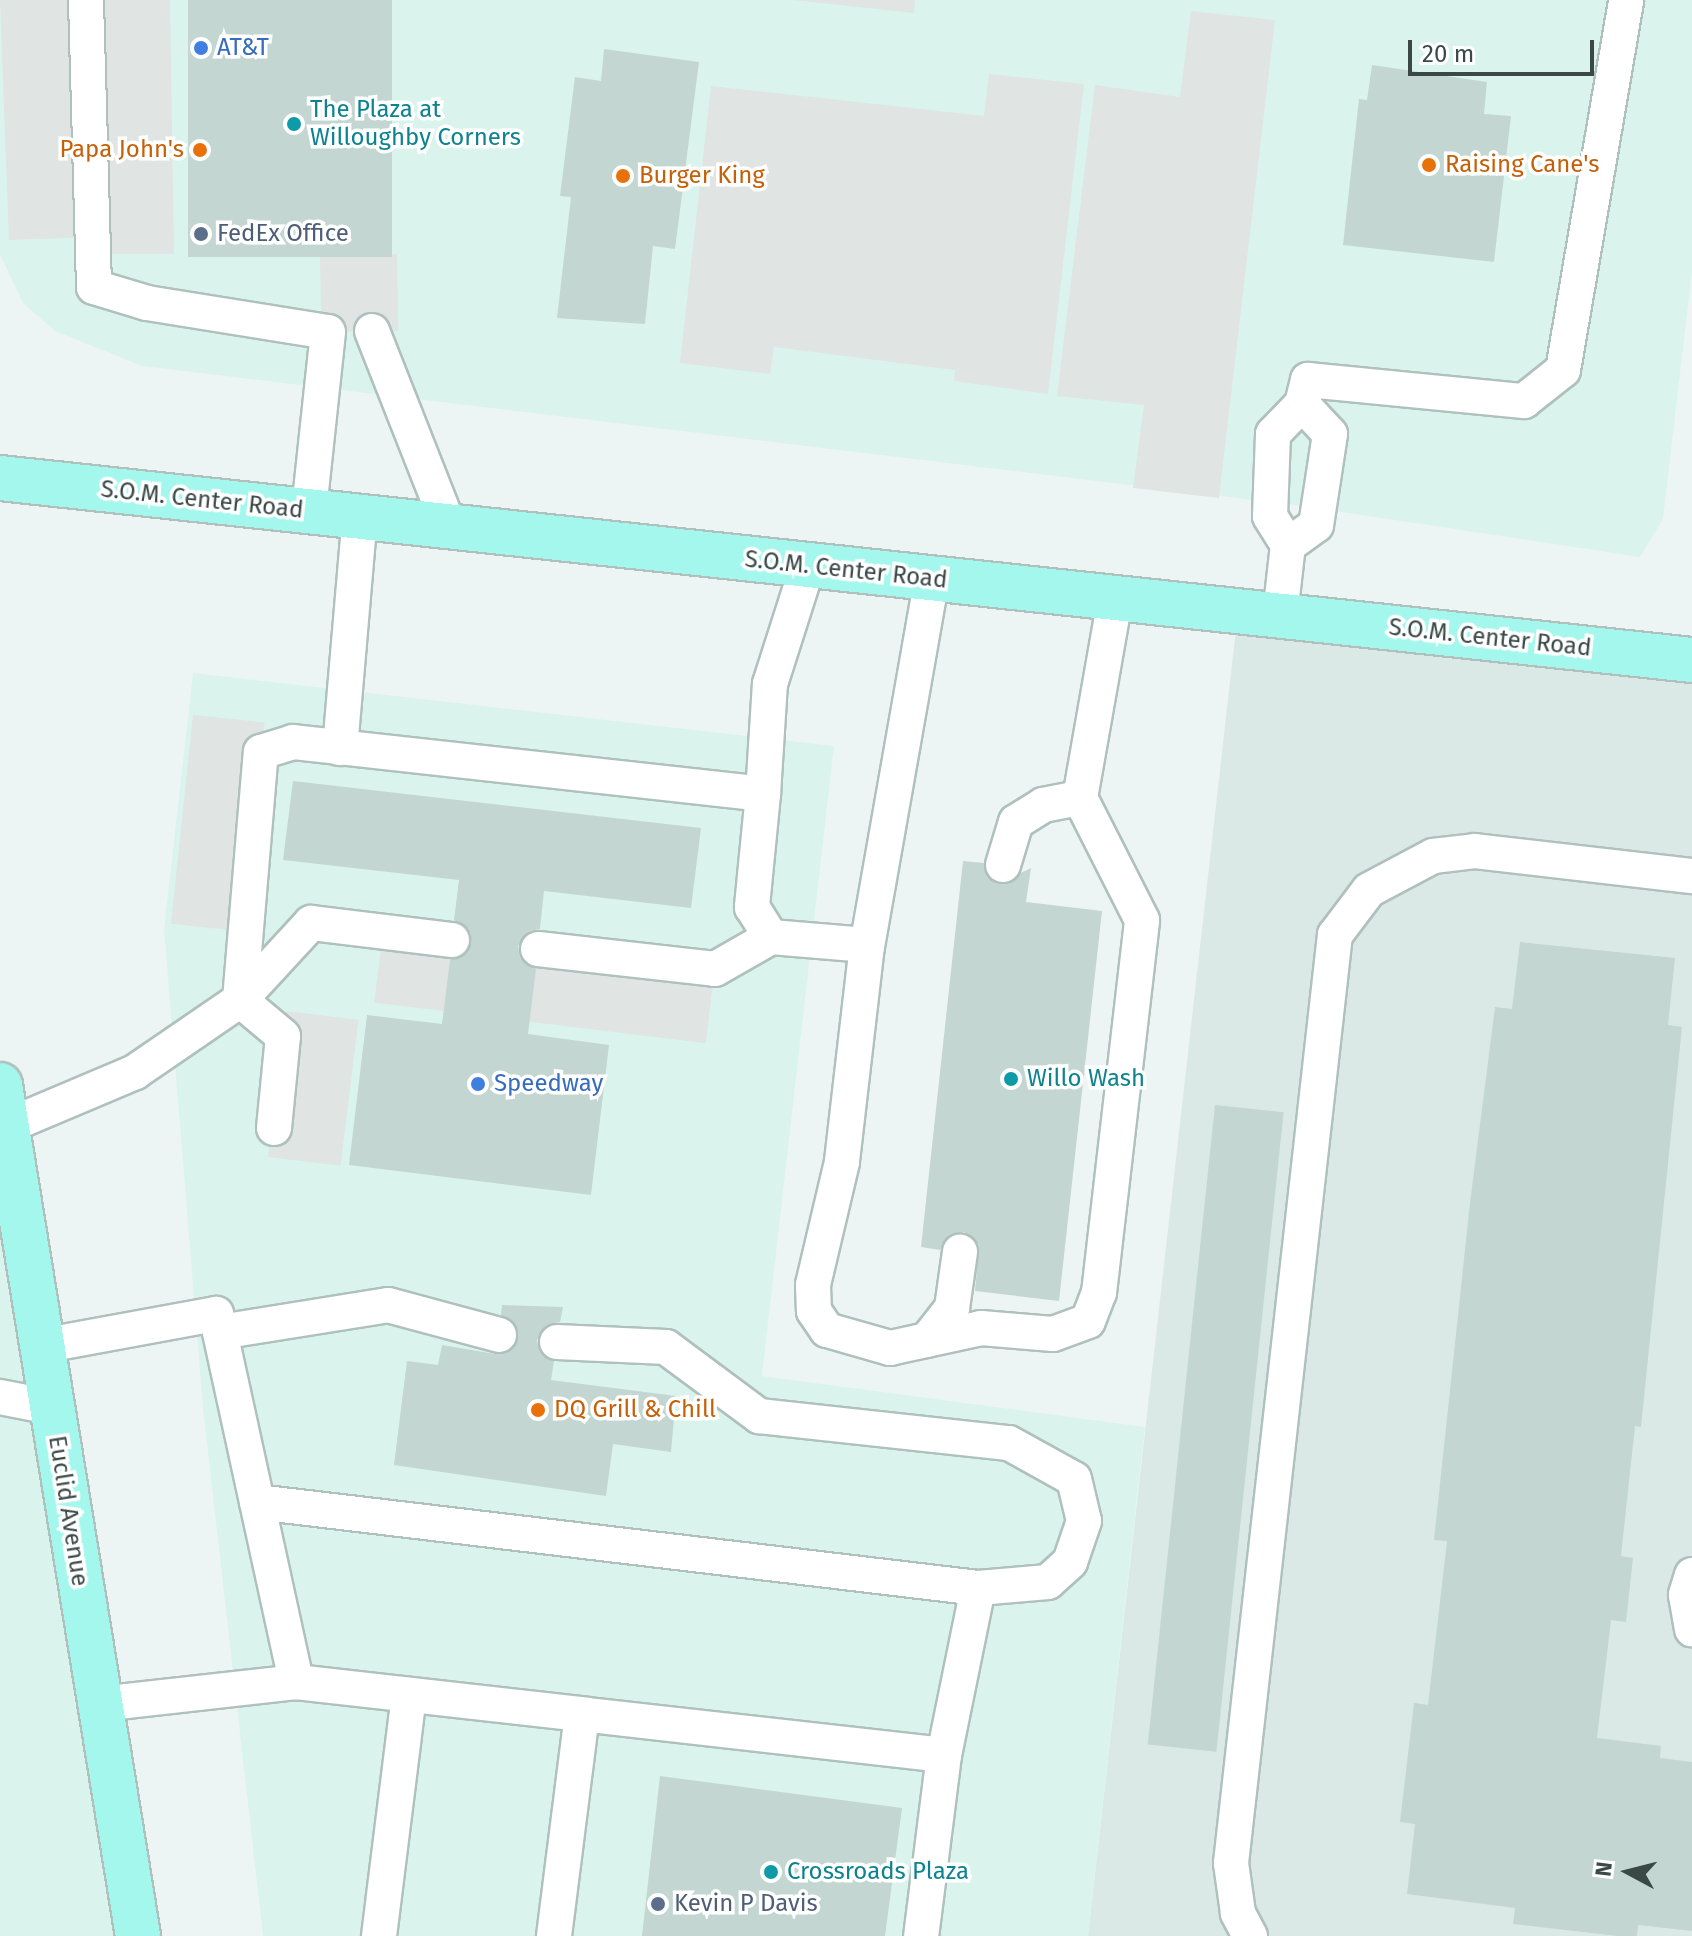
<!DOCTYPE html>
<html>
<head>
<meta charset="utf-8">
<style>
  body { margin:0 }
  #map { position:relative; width:1692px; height:1936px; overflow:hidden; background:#edf5f4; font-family:"Fira Sans",sans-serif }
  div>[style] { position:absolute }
  .residential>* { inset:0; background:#dbe9e6 }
  .commercial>* { inset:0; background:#daf4ed }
  .parking>* { inset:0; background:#e0e4e3; transform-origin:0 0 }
  .building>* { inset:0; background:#c3d6d1; transform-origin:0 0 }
  .roads { filter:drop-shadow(2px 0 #afc0bd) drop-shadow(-2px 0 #afc0bd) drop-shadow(0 2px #afc0bd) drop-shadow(0 -2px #afc0bd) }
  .lane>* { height:34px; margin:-17px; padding:0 17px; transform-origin:17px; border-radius:17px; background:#fff }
  .primary>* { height:44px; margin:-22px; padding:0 22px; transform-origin:22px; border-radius:22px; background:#a4f7ec }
  .dots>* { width:22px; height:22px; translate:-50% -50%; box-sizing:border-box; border:4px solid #fff; border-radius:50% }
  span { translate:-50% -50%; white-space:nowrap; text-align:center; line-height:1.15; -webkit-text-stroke:7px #fff; paint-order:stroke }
  .shop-label { font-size:24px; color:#366cbe }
  .left { translate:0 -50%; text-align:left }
  .culture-label { font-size:24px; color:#0d838f }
  .food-label { font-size:24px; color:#c56008 }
  .right { translate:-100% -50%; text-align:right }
  .service-label { font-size:24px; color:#4e5e75 }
  .street-label { font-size:24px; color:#3a4946 }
  .north { position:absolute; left:1588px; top:1832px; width:80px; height:80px; -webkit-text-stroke:6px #fff; paint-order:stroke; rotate:277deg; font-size:22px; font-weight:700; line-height:32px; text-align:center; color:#3a4946 }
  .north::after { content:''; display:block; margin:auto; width:28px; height:36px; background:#3a4946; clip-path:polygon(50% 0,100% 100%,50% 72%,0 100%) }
  .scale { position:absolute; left:1408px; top:40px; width:186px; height:36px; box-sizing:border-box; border:4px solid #3a4946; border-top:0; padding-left:10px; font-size:24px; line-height:28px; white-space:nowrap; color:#3a4946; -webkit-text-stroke:6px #fff; paint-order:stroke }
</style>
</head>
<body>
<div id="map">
  <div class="residential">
    <i style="clip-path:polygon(1238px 611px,1692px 660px,1692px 1936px,1088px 1936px)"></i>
  </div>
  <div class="commercial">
    <i style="clip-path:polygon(0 0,1692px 0,1692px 271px,1663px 519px,1640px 557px,1295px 505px,142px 366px,55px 331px,23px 303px,0 255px)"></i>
    <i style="clip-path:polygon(193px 673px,834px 746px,762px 1376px,1145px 1427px,1088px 1936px,263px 1936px,203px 1408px,164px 929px)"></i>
    <i style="clip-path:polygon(0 1209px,117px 1936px,0 1936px)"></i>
  </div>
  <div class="parking">
    <i style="clip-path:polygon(0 0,170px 0,174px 254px,93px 254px,93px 237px,9px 240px)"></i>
    <i style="clip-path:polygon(793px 0,915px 0,914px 13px)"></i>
    <i style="clip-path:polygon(1191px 11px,1275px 20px,1219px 498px,1133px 488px,1144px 405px,1057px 396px,1095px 85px,1180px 97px)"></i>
    <i style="clip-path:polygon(989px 74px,1084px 84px,1048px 394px,954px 381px,955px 370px,774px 347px,770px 374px,680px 363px,711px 86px,984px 116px)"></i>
    <i style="left:397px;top:254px;width:77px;height:77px;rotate:89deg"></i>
    <i style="left:193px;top:715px;width:72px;height:210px;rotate:6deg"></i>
    <i style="left:383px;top:931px;width:334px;height:72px;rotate:7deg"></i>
    <i style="left:286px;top:1011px;width:73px;height:147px;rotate:7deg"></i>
  </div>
  <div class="building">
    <i style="left:188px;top:0;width:204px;height:257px"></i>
    <i style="clip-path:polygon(604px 49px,699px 62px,675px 249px,653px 246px,645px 324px,557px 318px,571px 197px,560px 196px,575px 77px,601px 81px)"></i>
    <i style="clip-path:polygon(1372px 65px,1487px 82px,1484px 114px,1511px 116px,1494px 262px,1343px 245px,1359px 99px,1367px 100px)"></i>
    <i style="clip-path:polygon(293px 781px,701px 828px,691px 908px,544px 891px,540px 929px,529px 931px,518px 946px,520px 958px,536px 969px,528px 1034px,609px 1045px,591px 1195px,349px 1165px,367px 1015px,442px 1024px,450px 960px,467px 953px,471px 933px,454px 920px,459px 880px,283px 860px)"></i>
    <i style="clip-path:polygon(963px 861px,984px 863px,988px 878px,998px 884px,1031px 868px,1026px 902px,1102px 911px,1059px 1301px,975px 1291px,979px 1245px,964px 1232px,952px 1234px,940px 1250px,921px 1247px)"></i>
    <i style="clip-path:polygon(1520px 942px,1675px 958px,1668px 1025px,1682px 1027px,1641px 1427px,1635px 1426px,1621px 1556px,1633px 1558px,1626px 1622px,1611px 1620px,1597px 1738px,1661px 1746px,1660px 1758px,1692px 1762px,1692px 1931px,1638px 1925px,1637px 1936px,1618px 1936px,1513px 1924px,1515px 1908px,1407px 1894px,1415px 1824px,1400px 1822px,1414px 1703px,1428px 1705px,1447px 1541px,1434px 1540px,1470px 1203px,1495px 1007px,1512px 1009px)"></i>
    <i style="left:1215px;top:1105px;width:69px;height:643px;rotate:6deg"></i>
    <i style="clip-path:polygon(502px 1305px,563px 1307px,560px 1322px,547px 1325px,537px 1340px,540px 1352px,554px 1361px,551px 1380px,676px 1396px,671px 1452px,613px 1444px,606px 1496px,394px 1465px,407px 1361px,438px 1365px,442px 1345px,495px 1354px,512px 1350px,518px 1331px,501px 1315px)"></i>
    <i style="clip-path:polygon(660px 1776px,902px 1808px,885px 1936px,642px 1936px)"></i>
  </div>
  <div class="roads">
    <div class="lane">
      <i style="left:86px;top:0;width:287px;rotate:88.4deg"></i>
      <i style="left:94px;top:287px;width:55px;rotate:16.8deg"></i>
      <i style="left:147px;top:303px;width:183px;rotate:9.1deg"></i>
      <i style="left:328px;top:332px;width:180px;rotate:96.1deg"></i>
      <i style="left:372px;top:331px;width:210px;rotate:68.5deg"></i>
      <i style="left:1302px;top:404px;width:25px;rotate:-76deg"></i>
      <i style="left:1308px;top:380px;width:217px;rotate:5.6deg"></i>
      <i style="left:1524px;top:401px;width:50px;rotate:-38.5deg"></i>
      <i style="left:1563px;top:370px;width:375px;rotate:-80.3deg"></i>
      <i style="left:932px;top:578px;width:373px;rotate:100deg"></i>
      <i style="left:867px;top:945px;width:218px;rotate:96.6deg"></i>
      <i style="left:842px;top:1162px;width:126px;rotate:103.3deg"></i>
      <i style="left:813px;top:1285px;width:26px;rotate:88deg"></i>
      <i style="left:814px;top:1311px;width:23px;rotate:56deg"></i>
      <i style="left:827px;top:1330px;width:66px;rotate:15.9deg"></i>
      <i style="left:890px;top:1348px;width:93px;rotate:-12.4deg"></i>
      <i style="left:981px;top:1328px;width:72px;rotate:4.8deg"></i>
      <i style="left:1053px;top:1334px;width:37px;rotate:-20deg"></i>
      <i style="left:1088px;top:1321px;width:30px;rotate:-69deg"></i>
      <i style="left:1099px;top:1293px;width:375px;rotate:-83.4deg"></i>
      <i style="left:1142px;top:920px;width:137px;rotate:-116.9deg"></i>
      <i style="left:1080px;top:798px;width:201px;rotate:-80deg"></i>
      <i style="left:1280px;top:615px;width:70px;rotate:-83.5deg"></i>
      <i style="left:1288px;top:545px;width:34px;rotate:-122deg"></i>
      <i style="left:1270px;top:516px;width:82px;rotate:-87.9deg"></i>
      <i style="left:1273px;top:434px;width:42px;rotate:-46deg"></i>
      <i style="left:1302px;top:404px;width:41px;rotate:47deg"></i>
      <i style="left:1330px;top:434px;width:92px;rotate:98.7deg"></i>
      <i style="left:1316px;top:525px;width:34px;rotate:144deg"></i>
      <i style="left:340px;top:748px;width:233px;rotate:-85.1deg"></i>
      <i style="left:763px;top:794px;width:114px;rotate:95.6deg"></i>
      <i style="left:752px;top:907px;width:36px;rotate:58deg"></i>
      <i style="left:771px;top:937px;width:96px;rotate:4.8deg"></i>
      <i style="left:1003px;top:865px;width:45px;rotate:-73.2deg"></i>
      <i style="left:1016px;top:822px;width:32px;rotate:-32deg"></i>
      <i style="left:1043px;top:805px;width:38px;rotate:-11deg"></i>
      <i style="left:538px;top:949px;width:178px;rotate:6.4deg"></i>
      <i style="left:715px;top:969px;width:64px;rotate:-29.7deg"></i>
      <i style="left:5px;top:1127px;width:141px;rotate:-22.9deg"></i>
      <i style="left:135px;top:1072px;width:127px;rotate:-34.4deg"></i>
      <i style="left:240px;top:1000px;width:249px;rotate:-85.2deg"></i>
      <i style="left:261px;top:752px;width:34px;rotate:-17deg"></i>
      <i style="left:293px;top:742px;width:473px;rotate:6.3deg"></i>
      <i style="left:763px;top:794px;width:110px;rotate:-86.4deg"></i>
      <i style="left:770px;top:684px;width:125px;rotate:-72.3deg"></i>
      <i style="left:274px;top:1128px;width:92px;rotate:-84.4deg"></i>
      <i style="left:283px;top:1036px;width:56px;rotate:-140.1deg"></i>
      <i style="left:240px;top:1000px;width:105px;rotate:-47.3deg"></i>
      <i style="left:311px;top:923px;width:142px;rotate:6.9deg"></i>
      <i style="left:220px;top:1332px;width:170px;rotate:-9.1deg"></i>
      <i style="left:388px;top:1305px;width:115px;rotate:15.1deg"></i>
      <i style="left:927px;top:1340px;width:41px;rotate:-52deg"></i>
      <i style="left:952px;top:1308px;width:57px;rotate:-81.9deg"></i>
      <i style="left:557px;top:1342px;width:109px;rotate:2.6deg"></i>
      <i style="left:666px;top:1347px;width:116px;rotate:36.6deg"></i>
      <i style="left:759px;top:1416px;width:251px;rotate:6.2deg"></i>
      <i style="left:1009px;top:1443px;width:74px;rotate:29deg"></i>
      <i style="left:1074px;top:1479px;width:43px;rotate:76.6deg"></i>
      <i style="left:1084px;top:1521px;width:43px;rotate:108.9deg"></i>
      <i style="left:1070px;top:1562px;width:30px;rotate:138deg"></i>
      <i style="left:1048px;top:1582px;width:70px;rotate:175.1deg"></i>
      <i style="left:41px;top:1346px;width:178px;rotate:-10.4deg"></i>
      <i style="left:216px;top:1314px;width:377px;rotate:77.7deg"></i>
      <i style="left:0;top:1397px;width:52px;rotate:11.1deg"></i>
      <i style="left:257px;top:1502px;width:726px;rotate:6.8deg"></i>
      <i style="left:978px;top:1588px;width:170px;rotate:101.5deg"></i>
      <i style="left:1692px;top:1575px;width:21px;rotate:107deg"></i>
      <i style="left:1686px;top:1595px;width:35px;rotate:80deg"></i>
      <i style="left:100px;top:1704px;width:197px;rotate:-6.4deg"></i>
      <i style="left:296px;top:1682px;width:652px;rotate:6.43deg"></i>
      <i style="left:944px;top:1755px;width:182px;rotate:97.2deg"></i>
      <i style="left:379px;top:1936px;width:243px;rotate:-82.9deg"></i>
      <i style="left:554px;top:1936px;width:223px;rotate:-82.8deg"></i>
      <i style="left:1250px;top:1936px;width:26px;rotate:-118deg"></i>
      <i style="left:1238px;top:1913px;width:50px;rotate:-98deg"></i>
      <i style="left:1231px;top:1863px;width:934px;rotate:-83.61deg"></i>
      <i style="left:1335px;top:935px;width:56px;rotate:-52.9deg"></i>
      <i style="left:1369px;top:890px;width:72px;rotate:-28deg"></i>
      <i style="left:1433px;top:856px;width:42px;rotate:-6.8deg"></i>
      <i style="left:1475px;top:851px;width:218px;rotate:6.6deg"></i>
    </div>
    <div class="primary">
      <i style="left:0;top:478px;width:1702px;rotate:6.14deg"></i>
      <i style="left:0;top:1085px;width:862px;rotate:80.79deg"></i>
    </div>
  </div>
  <div class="dots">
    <i style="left:201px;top:48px;background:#3f7fe0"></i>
    <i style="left:294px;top:124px;background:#0f9aa8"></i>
    <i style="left:200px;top:150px;background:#e8710a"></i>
    <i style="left:1429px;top:165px;background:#e8710a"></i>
    <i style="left:623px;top:176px;background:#e8710a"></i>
    <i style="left:201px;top:234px;background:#5c6f8a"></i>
    <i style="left:1011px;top:1079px;background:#0f9aa8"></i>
    <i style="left:478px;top:1084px;background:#3f7fe0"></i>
    <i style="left:538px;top:1410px;background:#e8710a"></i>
    <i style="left:771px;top:1872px;background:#0f9aa8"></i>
    <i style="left:658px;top:1904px;background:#5c6f8a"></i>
  </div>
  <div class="shop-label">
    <span class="left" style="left:217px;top:48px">AT&amp;T</span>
    <span class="left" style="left:494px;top:1084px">Speedway</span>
  </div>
  <div class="culture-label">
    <span class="left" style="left:310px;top:124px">The Plaza at<br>Willoughby Corners</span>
    <span class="left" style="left:1027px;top:1079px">Willo Wash</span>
    <span class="left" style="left:787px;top:1872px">Crossroads Plaza</span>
  </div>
  <div class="food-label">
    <span class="right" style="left:184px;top:150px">Papa John's</span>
    <span class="left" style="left:1445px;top:165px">Raising Cane's</span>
    <span class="left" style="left:639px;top:176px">Burger King</span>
    <span class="left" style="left:554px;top:1410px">DQ Grill &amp; Chill</span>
  </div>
  <div class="service-label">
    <span class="left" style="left:217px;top:234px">FedEx Office</span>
    <span class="left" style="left:674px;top:1904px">Kevin P Davis</span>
  </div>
  <div class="street-label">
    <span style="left:202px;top:500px;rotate:6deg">S.O.M. Center Road</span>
    <span style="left:846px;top:570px;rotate:6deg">S.O.M. Center Road</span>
    <span style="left:1490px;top:638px;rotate:6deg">S.O.M. Center Road</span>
    <span style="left:68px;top:1511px;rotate:81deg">Euclid Avenue</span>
  </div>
  <div class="north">N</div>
  <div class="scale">20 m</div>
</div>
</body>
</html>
